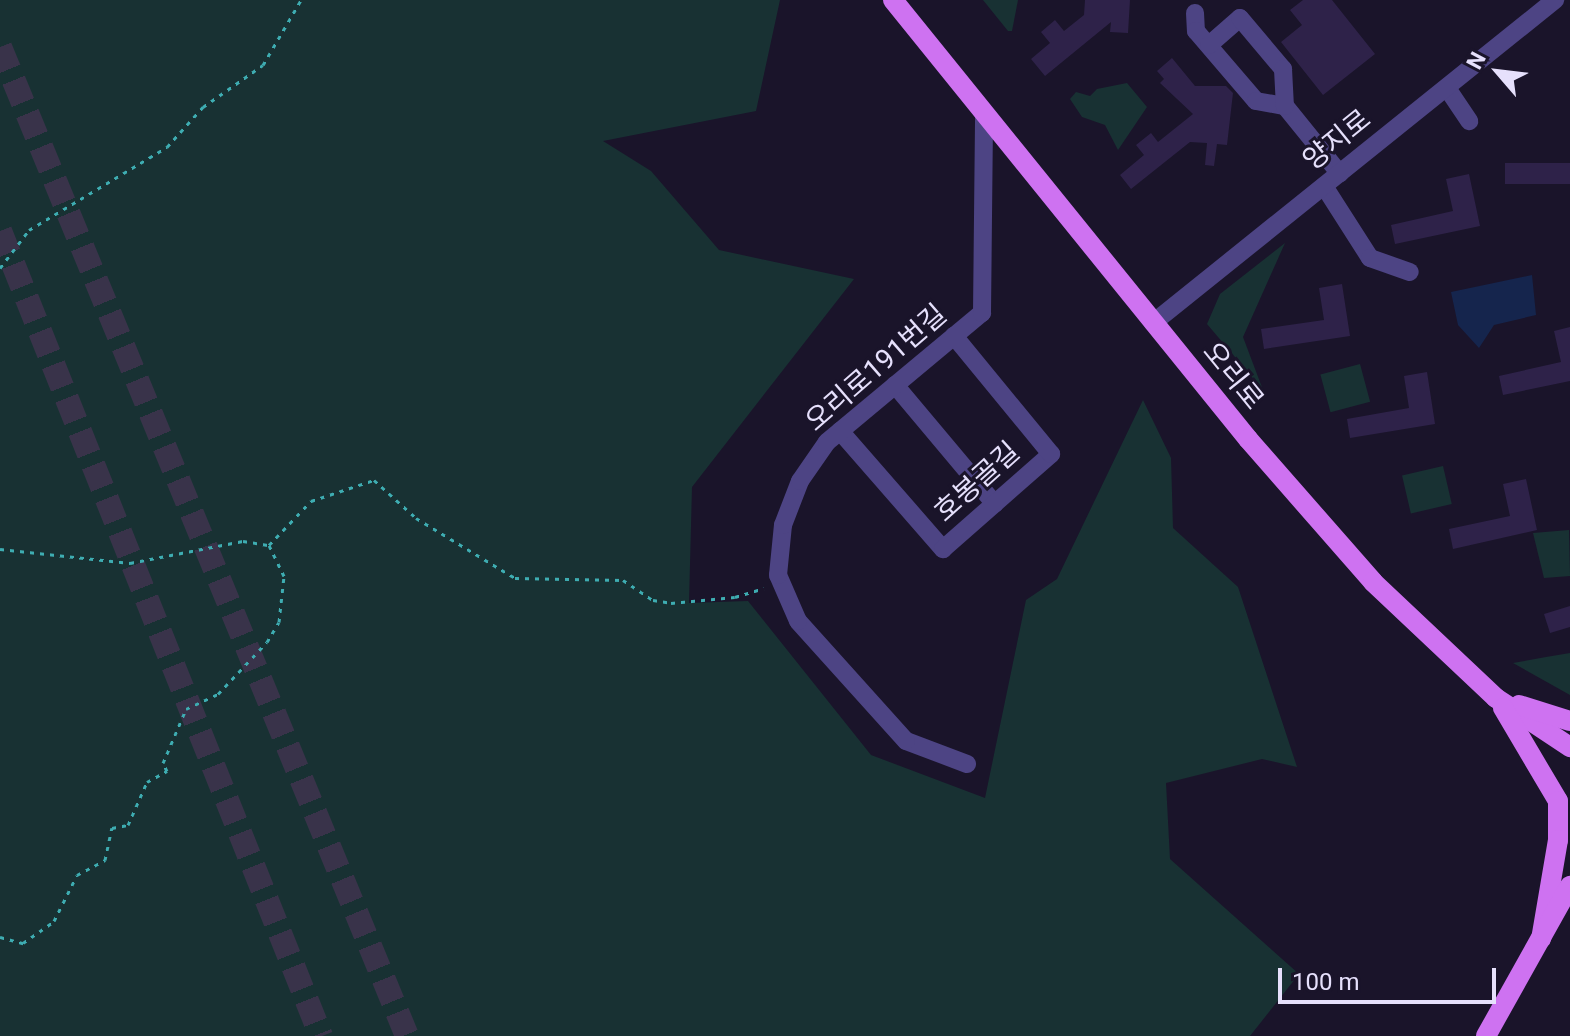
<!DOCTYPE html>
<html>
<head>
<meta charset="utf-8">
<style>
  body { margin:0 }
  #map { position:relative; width:1570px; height:1036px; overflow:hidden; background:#1a142a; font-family:Roboto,"Noto Sans KR",sans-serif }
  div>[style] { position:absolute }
  .green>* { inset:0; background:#183133; transform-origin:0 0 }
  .water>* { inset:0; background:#15254d }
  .building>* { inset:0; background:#2e2249; transform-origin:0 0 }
  .highway-tunnel>* { height:24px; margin-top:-12px; transform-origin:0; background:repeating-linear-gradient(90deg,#39334a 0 24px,transparent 0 36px) }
  .path>* { height:3px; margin-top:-1.5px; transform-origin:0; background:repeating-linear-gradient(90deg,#3eadb2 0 4px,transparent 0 10px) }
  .minor>* { height:18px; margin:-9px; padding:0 9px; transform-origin:9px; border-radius:9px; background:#4d4484 }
  .major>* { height:20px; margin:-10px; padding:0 10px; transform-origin:10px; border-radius:10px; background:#ce72f1 }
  span { translate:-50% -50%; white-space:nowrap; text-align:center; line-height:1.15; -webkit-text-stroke:6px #1a142a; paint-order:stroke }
  .street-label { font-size:28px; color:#e6e0fc }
  .north { position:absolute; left:1458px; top:32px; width:80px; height:80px; -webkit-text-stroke:6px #1a142a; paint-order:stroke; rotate:298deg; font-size:22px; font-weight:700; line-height:32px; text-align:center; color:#e6e0fc }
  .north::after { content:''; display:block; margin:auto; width:28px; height:36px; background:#e6e0fc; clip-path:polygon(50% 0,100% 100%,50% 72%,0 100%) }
  .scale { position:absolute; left:1278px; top:968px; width:218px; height:36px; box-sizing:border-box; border:4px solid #e6e0fc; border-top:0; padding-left:10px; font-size:24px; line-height:28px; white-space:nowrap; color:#e6e0fc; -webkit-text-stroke:6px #1a142a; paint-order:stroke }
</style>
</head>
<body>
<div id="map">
  <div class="green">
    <i style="clip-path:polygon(0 0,780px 0,756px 111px,603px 141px,651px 171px,719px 250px,854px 279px,692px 487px,689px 603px,748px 601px,871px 755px,985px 798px,1026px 600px,1057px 579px,1143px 400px,1171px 458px,1173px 528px,1238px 587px,1297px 767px,1262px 759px,1166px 783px,1170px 859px,1299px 974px,1250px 1036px,0 1036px)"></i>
    <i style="clip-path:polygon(983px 0,1018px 0,1012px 31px,1008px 31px)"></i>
    <i style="clip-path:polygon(1127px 83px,1147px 107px,1118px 150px,1105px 125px,1082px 117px,1070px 99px,1076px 92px,1090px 96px,1097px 89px)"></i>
    <i style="clip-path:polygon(1285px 243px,1243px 337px,1263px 390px,1207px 324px,1220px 294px)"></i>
    <i style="left:1360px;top:364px;width:39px;height:41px;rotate:75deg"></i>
    <i style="left:1443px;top:466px;width:39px;height:42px;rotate:77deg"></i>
    <i style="clip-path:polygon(1569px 530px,1570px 576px,1544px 578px,1533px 533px)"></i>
    <i style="clip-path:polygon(1570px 653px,1570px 695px,1513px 663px,1546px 657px)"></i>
  </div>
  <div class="water">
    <i style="clip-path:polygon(1532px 275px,1536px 315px,1494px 325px,1479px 348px,1458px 325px,1451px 292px)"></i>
  </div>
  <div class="building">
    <i style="clip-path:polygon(1085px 0,1130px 0,1128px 33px,1110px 32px,1111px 22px,1045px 76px,1031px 59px,1050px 43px,1041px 32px,1055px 20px,1064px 31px,1084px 15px)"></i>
    <i style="clip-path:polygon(1303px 0,1332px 0,1375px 54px,1323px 95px,1281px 42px,1302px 25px,1290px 10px)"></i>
    <i style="clip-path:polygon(1172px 58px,1195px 86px,1226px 86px,1233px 93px,1227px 145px,1217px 144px,1214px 166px,1205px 165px,1207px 143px,1190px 142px,1131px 189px,1120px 175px,1144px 155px,1136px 145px,1151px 133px,1158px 142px,1193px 114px,1160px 83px,1164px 79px,1157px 71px)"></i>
    <i style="left:1570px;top:163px;width:21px;height:65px;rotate:90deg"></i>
    <i style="clip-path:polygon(1469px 174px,1480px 226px,1395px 244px,1391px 225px,1453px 211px,1446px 179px)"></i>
    <i style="clip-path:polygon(1342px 284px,1350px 336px,1264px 349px,1261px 329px,1324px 320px,1319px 288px)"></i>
    <i style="clip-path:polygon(1570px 327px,1570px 381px,1503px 395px,1499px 376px,1561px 362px,1554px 331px)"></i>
    <i style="clip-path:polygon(1427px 372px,1435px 424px,1350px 438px,1347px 419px,1409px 408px,1404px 376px)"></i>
    <i style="clip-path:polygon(1526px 479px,1537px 530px,1453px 549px,1449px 529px,1510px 516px,1503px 484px)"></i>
    <i style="clip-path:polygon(1570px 606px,1570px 627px,1550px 633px,1544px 614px)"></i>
  </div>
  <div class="highway-tunnel">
    <i style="left:0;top:47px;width:1069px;rotate:67.63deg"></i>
    <i style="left:0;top:231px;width:867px;rotate:68.26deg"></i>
  </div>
  <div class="path">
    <i style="left:0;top:268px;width:48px;rotate:-52.7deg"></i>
    <i style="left:29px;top:230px;width:161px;rotate:-31deg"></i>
    <i style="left:167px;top:147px;width:54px;rotate:-48deg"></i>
    <i style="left:203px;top:107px;width:73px;rotate:-35deg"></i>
    <i style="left:263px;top:65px;width:75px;rotate:-59.7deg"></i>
    <i style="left:0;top:549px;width:131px;rotate:6.1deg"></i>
    <i style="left:130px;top:563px;width:115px;rotate:-11deg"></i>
    <i style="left:243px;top:541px;width:25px;rotate:9deg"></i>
    <i style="left:0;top:937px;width:24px;rotate:15deg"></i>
    <i style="left:23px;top:943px;width:38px;rotate:-35deg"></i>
    <i style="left:54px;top:921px;width:51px;rotate:-63.4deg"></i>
    <i style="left:77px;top:875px;width:32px;rotate:-28deg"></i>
    <i style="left:105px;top:860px;width:33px;rotate:-78deg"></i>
    <i style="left:112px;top:828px;width:16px;rotate:-11deg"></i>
    <i style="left:128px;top:825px;width:47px;rotate:-66.2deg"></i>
    <i style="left:147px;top:782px;width:23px;rotate:-29deg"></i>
    <i style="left:167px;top:771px;width:9px;rotate:-117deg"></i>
    <i style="left:163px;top:763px;width:59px;rotate:-66.9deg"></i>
    <i style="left:186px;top:709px;width:35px;rotate:-25deg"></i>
    <i style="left:218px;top:694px;width:71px;rotate:-46.7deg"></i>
    <i style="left:267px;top:642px;width:23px;rotate:-59deg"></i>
    <i style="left:279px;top:622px;width:46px;rotate:-83.8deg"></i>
    <i style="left:284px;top:576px;width:34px;rotate:-116deg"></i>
    <i style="left:269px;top:545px;width:61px;rotate:-46.3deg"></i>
    <i style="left:311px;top:501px;width:66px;rotate:-18.4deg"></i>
    <i style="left:374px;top:480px;width:57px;rotate:42.1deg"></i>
    <i style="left:416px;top:518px;width:116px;rotate:31.2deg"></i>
    <i style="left:515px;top:578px;width:108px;rotate:1.1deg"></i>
    <i style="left:623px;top:580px;width:36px;rotate:34deg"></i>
    <i style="left:653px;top:600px;width:18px;rotate:9deg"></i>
    <i style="left:671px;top:603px;width:64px;rotate:-5.4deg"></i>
    <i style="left:735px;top:597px;width:30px;rotate:-17deg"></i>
  </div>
  <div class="minor">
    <i style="left:1195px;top:13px;width:18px;rotate:87deg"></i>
    <i style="left:1196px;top:31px;width:92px;rotate:49.4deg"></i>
    <i style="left:1256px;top:101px;width:29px;rotate:10deg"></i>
    <i style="left:1285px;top:106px;width:87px;rotate:51deg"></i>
    <i style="left:1209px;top:45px;width:41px;rotate:-41.1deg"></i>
    <i style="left:1240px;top:18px;width:67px;rotate:49.9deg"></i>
    <i style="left:1283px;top:69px;width:37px;rotate:87deg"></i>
    <i style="left:1447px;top:88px;width:40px;rotate:56deg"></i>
    <i style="left:1324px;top:186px;width:85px;rotate:57.4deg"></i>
    <i style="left:1370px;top:258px;width:42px;rotate:19.3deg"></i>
    <i style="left:1153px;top:323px;width:516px;rotate:-38.78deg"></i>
    <i style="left:895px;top:385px;width:155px;rotate:50deg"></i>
    <i style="left:840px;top:431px;width:157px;rotate:48.9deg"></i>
    <i style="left:943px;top:549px;width:144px;rotate:-41.3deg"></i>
    <i style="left:1051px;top:454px;width:153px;rotate:-129.4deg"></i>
    <i style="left:967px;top:764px;width:65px;rotate:-159.3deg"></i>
    <i style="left:906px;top:741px;width:161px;rotate:-132deg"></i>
    <i style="left:798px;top:621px;width:50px;rotate:-113.5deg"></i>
    <i style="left:778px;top:575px;width:50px;rotate:-84.3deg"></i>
    <i style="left:783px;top:525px;width:47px;rotate:-68.9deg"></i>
    <i style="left:800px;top:481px;width:47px;rotate:-55.3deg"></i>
    <i style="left:827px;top:442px;width:202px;rotate:-39.8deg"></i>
    <i style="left:982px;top:313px;width:199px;rotate:-89.4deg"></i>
  </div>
  <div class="major">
    <i style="left:893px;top:0;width:565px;rotate:51.04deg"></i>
    <i style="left:1248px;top:439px;width:190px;rotate:48.8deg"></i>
    <i style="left:1373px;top:582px;width:169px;rotate:43.3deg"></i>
    <i style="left:1496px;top:698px;width:89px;rotate:33.5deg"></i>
    <i style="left:1519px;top:705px;width:53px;rotate:17.4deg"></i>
    <i style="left:1503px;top:708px;width:108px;rotate:59.4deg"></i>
    <i style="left:1558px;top:801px;width:39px;rotate:90deg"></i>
    <i style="left:1558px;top:840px;width:100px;rotate:99.7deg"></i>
    <i style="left:1486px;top:1036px;width:172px;rotate:-60.8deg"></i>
  </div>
  <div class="street-label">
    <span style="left:1337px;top:140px;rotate:-39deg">양지로</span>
    <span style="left:876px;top:368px;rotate:-41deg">오리로191번길</span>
    <span style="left:1233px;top:376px;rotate:51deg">오리로</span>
    <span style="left:977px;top:482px;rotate:-42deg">호봉골길</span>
  </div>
  <div class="north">N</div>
  <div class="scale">100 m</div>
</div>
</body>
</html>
